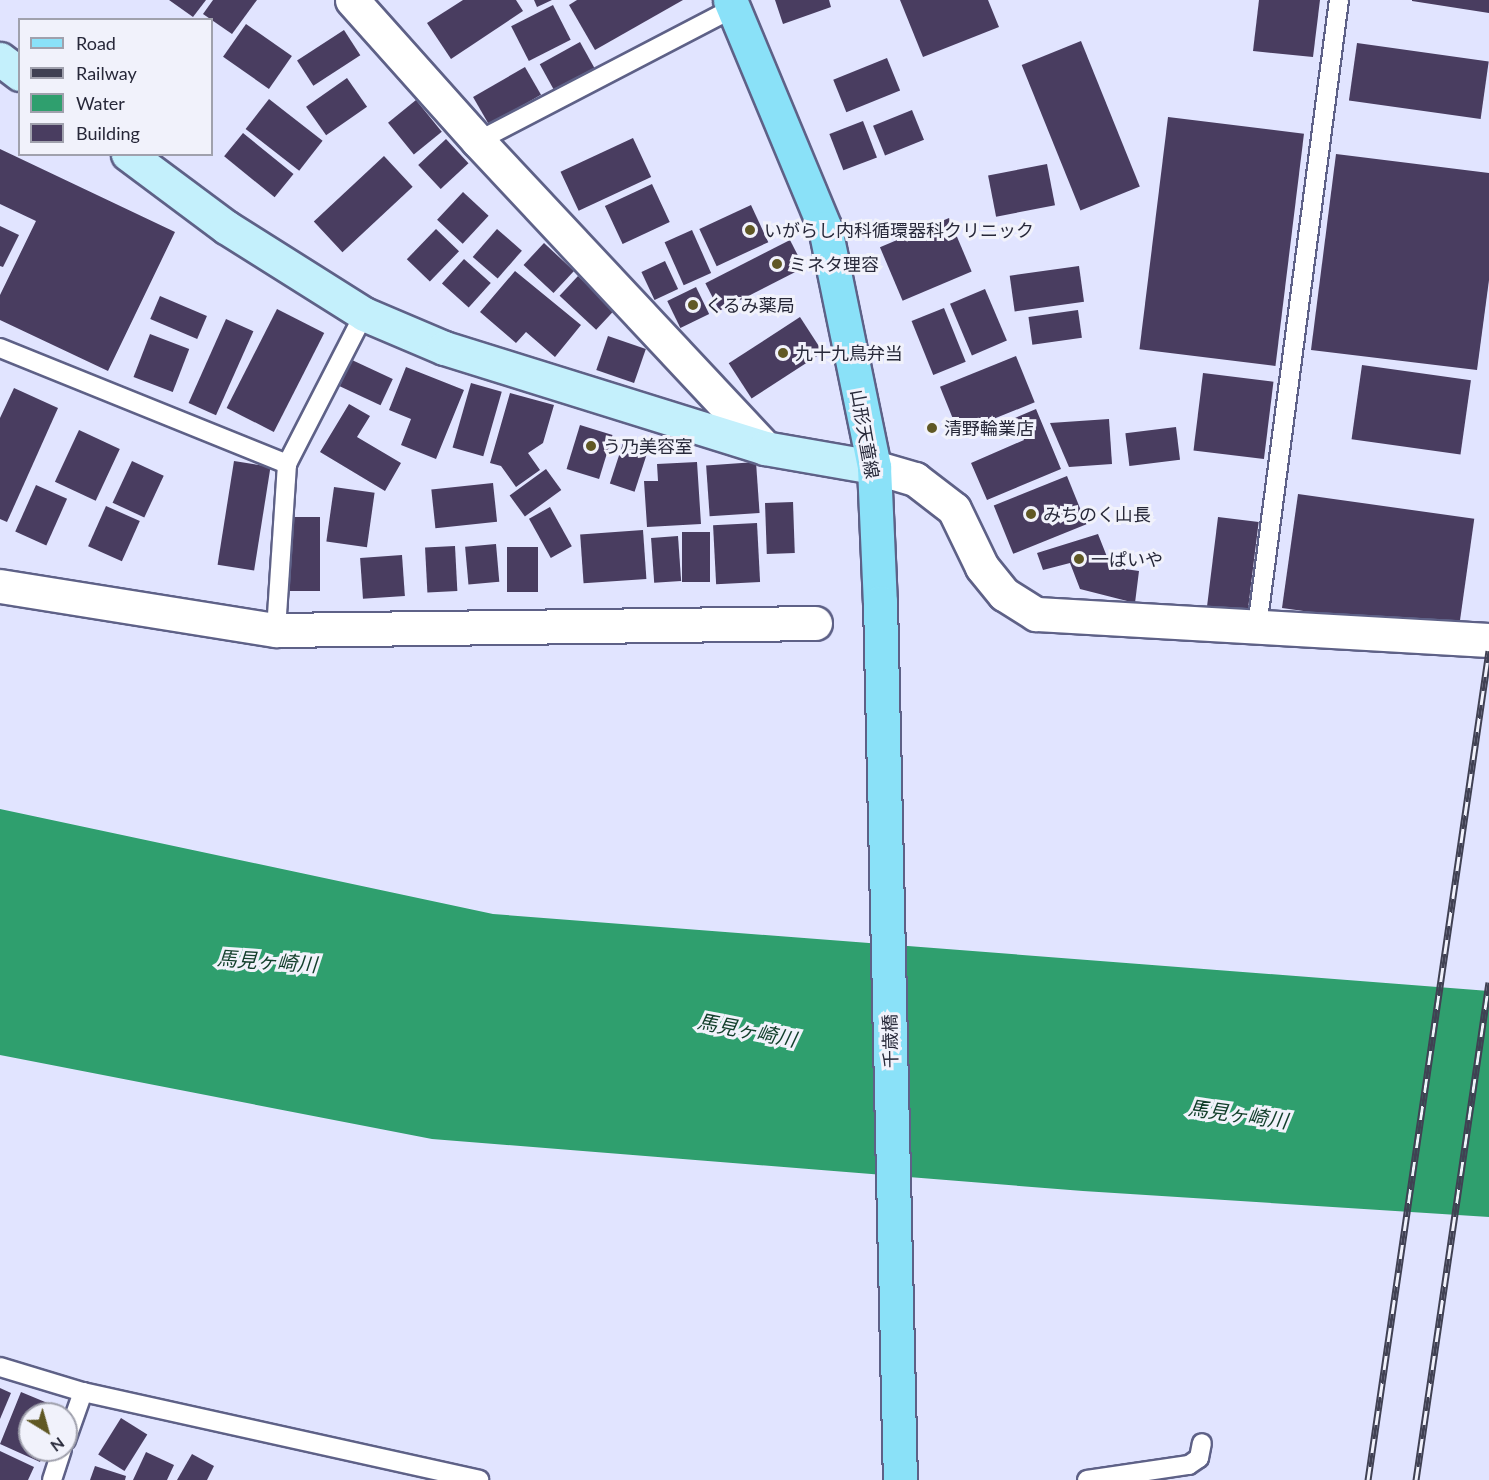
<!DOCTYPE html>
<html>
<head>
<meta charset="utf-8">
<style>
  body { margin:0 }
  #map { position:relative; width:1489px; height:1480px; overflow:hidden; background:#e1e4ff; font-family:Lato,"Noto Sans JP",sans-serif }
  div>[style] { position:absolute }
  .water>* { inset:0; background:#2f9f6e }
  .building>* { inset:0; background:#493d60; transform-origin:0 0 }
  .roads { filter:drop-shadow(2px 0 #5e6187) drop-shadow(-2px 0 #5e6187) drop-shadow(0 2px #5e6187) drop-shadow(0 -2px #5e6187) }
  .lane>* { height:18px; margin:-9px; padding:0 9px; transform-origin:9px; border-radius:9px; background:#fff }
  .street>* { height:33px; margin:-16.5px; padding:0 16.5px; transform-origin:16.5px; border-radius:16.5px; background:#fff }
  .secondary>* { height:33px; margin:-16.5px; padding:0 16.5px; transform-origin:16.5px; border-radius:16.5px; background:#c4f0fc }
  .primary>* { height:33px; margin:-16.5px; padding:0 16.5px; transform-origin:16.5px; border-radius:16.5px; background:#8ae1f8 }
  .rail>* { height:7px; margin-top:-3.5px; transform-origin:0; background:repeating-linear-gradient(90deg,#f1f2fb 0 14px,#404153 0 28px); box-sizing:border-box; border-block:2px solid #404153 }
  .dots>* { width:16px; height:16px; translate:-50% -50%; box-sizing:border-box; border:3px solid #f1f2fb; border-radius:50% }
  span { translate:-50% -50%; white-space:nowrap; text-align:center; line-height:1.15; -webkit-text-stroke:6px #f1f2fb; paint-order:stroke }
  .poi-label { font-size:18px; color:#272839 }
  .left { translate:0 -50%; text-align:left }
  .street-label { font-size:18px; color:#272839 }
  .water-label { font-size:20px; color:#113e2a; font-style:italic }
  .legend { position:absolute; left:18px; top:18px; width:195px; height:138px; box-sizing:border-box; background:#f1f2fb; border:2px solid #a0a1ad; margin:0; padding:8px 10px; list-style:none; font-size:18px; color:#272839 }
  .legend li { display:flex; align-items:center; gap:12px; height:30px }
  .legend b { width:30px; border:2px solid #a0a1ad }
  .north { position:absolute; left:18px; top:1402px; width:60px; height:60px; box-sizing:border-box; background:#f1f2fb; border:2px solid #a0a1ad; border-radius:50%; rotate:143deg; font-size:16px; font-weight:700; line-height:24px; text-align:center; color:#272839 }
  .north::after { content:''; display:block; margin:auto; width:21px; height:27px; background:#605824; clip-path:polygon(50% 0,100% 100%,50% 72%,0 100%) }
</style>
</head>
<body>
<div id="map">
  <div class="water">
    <i style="clip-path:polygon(0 809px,493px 914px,1489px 991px,1489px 1217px,1083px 1191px,432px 1139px,0 1055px)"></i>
  </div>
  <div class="building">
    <i style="clip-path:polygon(169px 0,206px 0,193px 17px)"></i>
    <i style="clip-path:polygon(213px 0,257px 0,232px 34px,203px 14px)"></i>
    <i style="clip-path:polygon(463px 0,516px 0,523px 11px,451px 59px,427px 23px)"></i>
    <i style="clip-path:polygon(534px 0,552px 0,537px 7px)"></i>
    <i style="clip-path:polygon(577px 0,683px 0,595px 50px,569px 5px)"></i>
    <i style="clip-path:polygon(775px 0,829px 0,831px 7px,783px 24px)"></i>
    <i style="clip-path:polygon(900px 0,988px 0,999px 27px,923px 57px)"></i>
    <i style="clip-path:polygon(1259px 0,1320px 0,1313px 57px,1253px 51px)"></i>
    <i style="clip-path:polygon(1412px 0,1489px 0,1489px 13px,1412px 1px)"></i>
    <i style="left:553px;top:5px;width:39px;height:47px;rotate:63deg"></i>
    <i style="left:246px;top:24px;width:56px;height:40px;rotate:35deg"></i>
    <i style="left:344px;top:30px;width:30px;height:56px;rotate:57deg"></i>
    <i style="left:1081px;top:41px;width:157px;height:64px;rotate:68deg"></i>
    <i style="left:580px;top:42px;width:31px;height:46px;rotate:61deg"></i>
    <i style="left:1357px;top:43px;width:133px;height:58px;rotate:8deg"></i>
    <i style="left:887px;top:58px;width:35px;height:58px;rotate:68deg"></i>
    <i style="left:525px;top:67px;width:32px;height:60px;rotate:60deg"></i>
    <i style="left:347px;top:78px;width:35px;height:50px;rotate:55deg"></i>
    <i style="left:269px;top:99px;width:68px;height:38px;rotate:38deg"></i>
    <i style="left:416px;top:100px;width:41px;height:36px;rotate:51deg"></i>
    <i style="left:912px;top:110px;width:32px;height:42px;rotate:68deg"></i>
    <i style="left:1168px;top:117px;width:137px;height:234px;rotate:7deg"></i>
    <i style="left:863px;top:121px;width:39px;height:36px;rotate:69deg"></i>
    <i style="left:243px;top:133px;width:65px;height:30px;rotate:39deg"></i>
    <i style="left:633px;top:138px;width:43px;height:80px;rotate:65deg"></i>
    <i style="left:446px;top:139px;width:33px;height:38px;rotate:47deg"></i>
    <i style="clip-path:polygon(0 149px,175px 232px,108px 371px,0 320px,0 295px,36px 221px,0 204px)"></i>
    <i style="clip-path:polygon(1336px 154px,1489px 173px,1489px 280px,1477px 370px,1311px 350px)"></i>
    <i style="left:384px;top:156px;width:42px;height:96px;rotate:47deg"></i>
    <i style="left:1047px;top:164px;width:42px;height:60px;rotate:79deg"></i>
    <i style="left:652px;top:184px;width:42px;height:52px;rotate:65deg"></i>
    <i style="left:463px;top:192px;width:35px;height:38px;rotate:43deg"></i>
    <i style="left:751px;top:205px;width:41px;height:57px;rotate:65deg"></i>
    <i style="left:949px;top:218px;width:58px;height:75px;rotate:67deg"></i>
    <i style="clip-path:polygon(0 226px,19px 235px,3px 267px,0 266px)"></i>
    <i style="left:436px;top:229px;width:32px;height:42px;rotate:44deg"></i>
    <i style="left:497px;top:229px;width:33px;height:37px;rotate:41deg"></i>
    <i style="left:692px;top:230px;width:47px;height:30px;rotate:66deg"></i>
    <i style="left:790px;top:240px;width:31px;height:95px;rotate:63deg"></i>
    <i style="left:544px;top:243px;width:41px;height:30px;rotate:43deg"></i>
    <i style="left:464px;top:259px;width:36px;height:33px;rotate:42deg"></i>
    <i style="left:665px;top:261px;width:31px;height:26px;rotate:65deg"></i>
    <i style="left:1079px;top:266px;width:36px;height:70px;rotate:82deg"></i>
    <i style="clip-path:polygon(515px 271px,581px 325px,555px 357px,526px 332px,516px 343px,480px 312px)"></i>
    <i style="left:578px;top:276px;width:50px;height:27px;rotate:43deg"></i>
    <i style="left:696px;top:287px;width:30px;height:32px;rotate:64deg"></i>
    <i style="left:985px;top:289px;width:56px;height:38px;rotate:67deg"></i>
    <i style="left:160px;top:296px;width:51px;height:25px;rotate:23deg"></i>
    <i style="left:944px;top:308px;width:58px;height:35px;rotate:68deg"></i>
    <i style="left:277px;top:309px;width:53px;height:111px;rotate:27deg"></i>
    <i style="left:1078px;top:310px;width:28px;height:50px;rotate:82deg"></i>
    <i style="left:800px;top:317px;width:42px;height:85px;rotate:57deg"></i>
    <i style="left:226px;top:319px;width:30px;height:92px;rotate:24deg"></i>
    <i style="left:150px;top:334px;width:42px;height:46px;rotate:21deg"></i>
    <i style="left:608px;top:336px;width:40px;height:36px;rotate:19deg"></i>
    <i style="left:1016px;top:356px;width:50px;height:82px;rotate:68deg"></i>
    <i style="left:352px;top:360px;width:45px;height:29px;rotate:25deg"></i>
    <i style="left:1362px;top:365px;width:110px;height:75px;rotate:8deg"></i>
    <i style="clip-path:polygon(406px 367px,464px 390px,436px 459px,401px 445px,411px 419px,389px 410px)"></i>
    <i style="left:1203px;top:373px;width:71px;height:78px;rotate:7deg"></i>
    <i style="left:471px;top:383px;width:32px;height:67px;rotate:16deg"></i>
    <i style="clip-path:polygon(14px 388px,58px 408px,7px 522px,0 519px,0 418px)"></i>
    <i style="clip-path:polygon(510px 393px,554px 405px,543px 443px,528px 453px,540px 470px,516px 487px,501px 466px,490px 463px)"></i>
    <i style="clip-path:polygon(349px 404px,370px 416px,357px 437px,401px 463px,385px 491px,320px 452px)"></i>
    <i style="clip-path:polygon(1036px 409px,1061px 469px,987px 500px,971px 463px,1024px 440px,1015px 418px)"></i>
    <i style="clip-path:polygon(1109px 419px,1112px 464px,1069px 467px,1050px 423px)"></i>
    <i style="left:580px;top:425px;width:34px;height:46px;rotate:17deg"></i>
    <i style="left:1176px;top:427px;width:33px;height:51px;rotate:83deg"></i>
    <i style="left:79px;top:430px;width:45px;height:57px;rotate:25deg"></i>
    <i style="left:625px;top:437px;width:26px;height:49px;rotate:18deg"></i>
    <i style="left:132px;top:461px;width:35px;height:46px;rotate:25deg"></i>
    <i style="left:234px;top:461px;width:37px;height:105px;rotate:9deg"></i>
    <i style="clip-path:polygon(697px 462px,701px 524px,647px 527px,644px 481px,658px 481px,657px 464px)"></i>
    <i style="left:756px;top:462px;width:51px;height:50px;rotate:86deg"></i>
    <i style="left:546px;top:469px;width:26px;height:45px;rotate:54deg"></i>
    <i style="left:1067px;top:476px;width:52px;height:79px;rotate:68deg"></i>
    <i style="left:493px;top:483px;width:39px;height:62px;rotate:84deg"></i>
    <i style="left:36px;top:485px;width:34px;height:51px;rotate:24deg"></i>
    <i style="left:334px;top:487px;width:41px;height:55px;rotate:8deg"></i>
    <i style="left:1298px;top:494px;width:178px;height:115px;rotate:8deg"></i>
    <i style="left:793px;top:502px;width:51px;height:28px;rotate:88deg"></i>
    <i style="left:106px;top:506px;width:37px;height:44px;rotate:24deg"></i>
    <i style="left:550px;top:507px;width:45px;height:24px;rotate:61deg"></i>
    <i style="left:289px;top:517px;width:31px;height:74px"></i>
    <i style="left:1218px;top:517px;width:41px;height:96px;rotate:7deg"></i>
    <i style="left:757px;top:523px;width:59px;height:44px;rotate:87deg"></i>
    <i style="left:643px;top:530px;width:49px;height:63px;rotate:86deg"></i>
    <i style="left:682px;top:532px;width:28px;height:50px"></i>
    <i style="clip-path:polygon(1098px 534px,1111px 567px,1139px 571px,1135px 603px,1080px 589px,1070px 563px,1043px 570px,1037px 553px)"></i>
    <i style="left:678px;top:536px;width:45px;height:27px;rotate:86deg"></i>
    <i style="left:496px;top:544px;width:38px;height:31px;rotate:85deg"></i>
    <i style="left:455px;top:546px;width:45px;height:30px;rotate:87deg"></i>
    <i style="left:507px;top:547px;width:31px;height:45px"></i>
    <i style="left:402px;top:555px;width:41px;height:42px;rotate:86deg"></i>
    <i style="clip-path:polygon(0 1388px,11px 1393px,0 1419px)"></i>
    <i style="clip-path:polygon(21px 1392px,62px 1409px,60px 1414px,30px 1414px,30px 1450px,45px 1450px,40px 1462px,0 1444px)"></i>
    <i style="left:121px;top:1418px;width:31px;height:43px;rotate:32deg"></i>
    <i style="clip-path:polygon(0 1451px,34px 1467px,28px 1480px,0 1480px)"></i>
    <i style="clip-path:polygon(146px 1452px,174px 1465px,167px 1480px,133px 1480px)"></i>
    <i style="clip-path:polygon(192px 1454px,214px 1466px,207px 1480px,177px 1480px)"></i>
    <i style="clip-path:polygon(95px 1466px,126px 1476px,125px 1480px,90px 1480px)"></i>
  </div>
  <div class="roads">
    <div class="lane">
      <i style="left:478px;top:141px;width:288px;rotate:-27.5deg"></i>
      <i style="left:0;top:348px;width:310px;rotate:22deg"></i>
      <i style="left:287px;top:464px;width:169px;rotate:-62.8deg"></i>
      <i style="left:1257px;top:627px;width:632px;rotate:-82.55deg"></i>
      <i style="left:276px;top:630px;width:166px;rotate:-86.2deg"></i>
      <i style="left:0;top:1367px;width:87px;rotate:16.8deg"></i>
      <i style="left:83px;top:1392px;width:406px;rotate:12.5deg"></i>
      <i style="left:66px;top:1440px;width:51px;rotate:-70.5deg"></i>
      <i style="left:52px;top:1480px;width:32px;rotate:-72deg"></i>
      <i style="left:1087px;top:1480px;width:103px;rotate:-8.4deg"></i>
      <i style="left:1189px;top:1465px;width:12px;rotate:-35deg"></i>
      <i style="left:1199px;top:1458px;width:15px;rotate:-79deg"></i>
    </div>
    <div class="street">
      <i style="left:352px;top:0;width:189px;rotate:48.2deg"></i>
      <i style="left:478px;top:141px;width:420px;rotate:46.9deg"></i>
      <i style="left:874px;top:467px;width:43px;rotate:16.3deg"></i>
      <i style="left:915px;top:479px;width:49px;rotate:37.6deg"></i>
      <i style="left:954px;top:509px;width:64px;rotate:64.2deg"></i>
      <i style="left:982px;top:567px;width:35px;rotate:51deg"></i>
      <i style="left:1004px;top:594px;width:38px;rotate:32deg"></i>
      <i style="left:1036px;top:614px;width:454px;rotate:3.3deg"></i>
      <i style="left:0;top:586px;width:279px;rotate:9.1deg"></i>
      <i style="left:276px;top:630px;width:539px;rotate:-0.74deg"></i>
    </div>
    <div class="secondary">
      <i style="left:0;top:59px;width:25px;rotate:37deg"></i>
      <i style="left:128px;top:154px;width:122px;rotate:36.7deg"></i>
      <i style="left:226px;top:227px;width:163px;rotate:32.2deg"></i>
      <i style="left:364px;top:314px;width:87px;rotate:23deg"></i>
      <i style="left:444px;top:348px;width:336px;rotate:17.3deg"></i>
      <i style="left:765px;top:448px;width:111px;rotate:9.9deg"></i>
    </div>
    <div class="primary">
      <i style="left:730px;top:0;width:247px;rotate:67.4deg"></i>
      <i style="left:825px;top:228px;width:244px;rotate:78.4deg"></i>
      <i style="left:874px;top:467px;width:135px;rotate:87.5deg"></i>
      <i style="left:880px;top:602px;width:878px;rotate:88.7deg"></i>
    </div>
  </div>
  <div class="rail">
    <i style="left:1368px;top:1480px;width:838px;rotate:-81.7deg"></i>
    <i style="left:1416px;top:1480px;width:503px;rotate:-81.66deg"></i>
  </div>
  <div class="dots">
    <i style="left:750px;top:230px;background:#605824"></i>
    <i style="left:777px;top:264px;background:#605824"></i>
    <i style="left:693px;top:305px;background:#605824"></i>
    <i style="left:783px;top:353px;background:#605824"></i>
    <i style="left:932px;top:428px;background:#605824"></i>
    <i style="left:591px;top:446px;background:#605824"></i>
    <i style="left:1031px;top:514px;background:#605824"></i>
    <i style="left:1079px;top:559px;background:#605824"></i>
  </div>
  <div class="poi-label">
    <span class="left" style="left:764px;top:230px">いがらし内科循環器科クリニック</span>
    <span class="left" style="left:789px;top:264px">ミネタ理容</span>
    <span class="left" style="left:705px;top:305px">くるみ薬局</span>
    <span class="left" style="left:795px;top:353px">九十九鳥弁当</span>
    <span class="left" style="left:944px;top:428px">清野輪業店</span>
    <span class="left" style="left:603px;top:446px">う乃美容室</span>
    <span class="left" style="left:1043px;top:514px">みちのく山長</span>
    <span class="left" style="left:1091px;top:559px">一ぱいや</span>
  </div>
  <div class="street-label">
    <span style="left:865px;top:434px;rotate:80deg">山形天童線</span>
    <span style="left:890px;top:1041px;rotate:-91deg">千歳橋</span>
  </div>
  <div class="water-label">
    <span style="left:267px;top:961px;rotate:4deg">馬見ヶ崎川</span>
    <span style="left:747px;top:1030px;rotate:11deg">馬見ヶ崎川</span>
    <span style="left:1238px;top:1114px;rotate:8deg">馬見ヶ崎川</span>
  </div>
  <ul class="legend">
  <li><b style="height:8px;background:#8ae1f8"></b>Road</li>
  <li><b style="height:8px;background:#404153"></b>Railway</li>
  <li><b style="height:16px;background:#2f9f6e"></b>Water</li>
  <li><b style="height:16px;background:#493d60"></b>Building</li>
  </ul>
  <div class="north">N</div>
</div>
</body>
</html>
